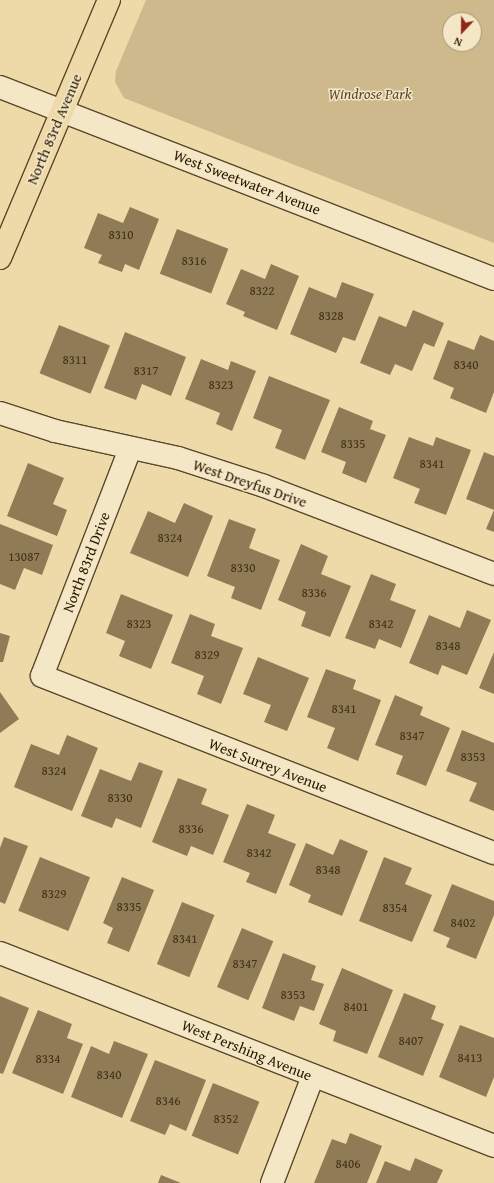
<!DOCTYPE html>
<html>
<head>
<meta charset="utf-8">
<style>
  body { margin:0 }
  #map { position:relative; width:494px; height:1183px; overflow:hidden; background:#eedaa8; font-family:"Gentium Book Plus",serif }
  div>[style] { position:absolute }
  .green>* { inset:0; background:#cdb98b }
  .building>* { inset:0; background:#8f7c57; transform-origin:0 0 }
  .roads { filter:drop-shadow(1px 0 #5a482a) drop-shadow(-1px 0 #5a482a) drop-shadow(0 1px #5a482a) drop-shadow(0 -1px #5a482a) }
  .street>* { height:22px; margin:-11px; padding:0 11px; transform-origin:11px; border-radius:11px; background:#f4e7c6 }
  .secondary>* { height:22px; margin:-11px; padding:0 11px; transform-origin:11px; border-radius:11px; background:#f4e7c6 }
  .primary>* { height:22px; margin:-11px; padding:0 11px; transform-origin:11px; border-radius:11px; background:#eedaa8 }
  span { translate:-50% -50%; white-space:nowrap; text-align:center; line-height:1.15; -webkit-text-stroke:3px #f4e7c6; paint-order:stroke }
  .number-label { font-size:13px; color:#423016 }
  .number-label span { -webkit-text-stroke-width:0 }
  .park-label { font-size:15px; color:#5a482a; font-style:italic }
  .street-label { font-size:15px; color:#291700 }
  .north { position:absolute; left:442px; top:12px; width:40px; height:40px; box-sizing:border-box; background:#f4e7c6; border:1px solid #a39477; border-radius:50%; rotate:202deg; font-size:11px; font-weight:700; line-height:16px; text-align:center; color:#291700 }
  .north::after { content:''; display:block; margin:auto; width:14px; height:18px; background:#8f2418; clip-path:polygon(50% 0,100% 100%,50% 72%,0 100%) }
</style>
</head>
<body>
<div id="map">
  <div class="green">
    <i style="clip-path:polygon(evenodd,146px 0,494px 0,494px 243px,124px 98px,115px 82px,116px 71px,146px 0,450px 20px,474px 20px,474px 44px,450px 44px,450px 20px)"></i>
  </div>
  <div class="building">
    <i style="clip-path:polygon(130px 207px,159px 219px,139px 270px,125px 264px,122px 272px,98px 263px,102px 255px,84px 248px,98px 213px,123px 223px)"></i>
    <i style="left:177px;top:229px;width:55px;height:48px;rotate:21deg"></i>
    <i style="clip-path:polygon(271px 264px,299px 276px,277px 330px,243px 316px,245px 312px,226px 304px,241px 269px,265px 279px)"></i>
    <i style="clip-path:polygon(342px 282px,374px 294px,355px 341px,343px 337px,336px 353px,290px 334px,309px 287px,336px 298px)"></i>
    <i style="clip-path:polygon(413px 310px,444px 323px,434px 347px,424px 343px,412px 371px,395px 364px,390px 375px,360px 363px,379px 316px,406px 327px)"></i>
    <i style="left:59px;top:325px;width:55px;height:52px;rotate:22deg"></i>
    <i style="clip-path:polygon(125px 332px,186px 357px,171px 396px,142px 384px,136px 400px,104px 388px)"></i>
    <i style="clip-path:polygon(480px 335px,494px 341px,494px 392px,486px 413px,450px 398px,454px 388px,433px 379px,448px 340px,474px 350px)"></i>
    <i style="clip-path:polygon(201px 359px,228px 370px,231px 361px,256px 371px,232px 431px,216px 424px,220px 413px,185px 399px)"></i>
    <i style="clip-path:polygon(269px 376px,330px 400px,305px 460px,275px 448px,282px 430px,253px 418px)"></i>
    <i style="clip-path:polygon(339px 407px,373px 421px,370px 429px,386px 435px,366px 483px,342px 473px,346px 462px,321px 452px)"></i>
    <i style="clip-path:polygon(409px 437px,433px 446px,436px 437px,471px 450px,446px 515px,414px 503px,420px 489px,393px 478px)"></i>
    <i style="clip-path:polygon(484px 452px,494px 456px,494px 532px,486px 529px,494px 510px,466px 499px)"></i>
    <i style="clip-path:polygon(28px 463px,64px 478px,53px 504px,67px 510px,57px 536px,7px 516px)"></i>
    <i style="clip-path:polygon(184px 503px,213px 516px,188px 577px,130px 553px,148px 511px,175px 523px)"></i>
    <i style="clip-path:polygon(229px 519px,256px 529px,249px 548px,280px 560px,261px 610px,231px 598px,235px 587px,207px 576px)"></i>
    <i style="clip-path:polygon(0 524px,53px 545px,42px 575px,24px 568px,15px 590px,0 584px)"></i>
    <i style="clip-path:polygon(301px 544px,328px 556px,321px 574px,351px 586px,330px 637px,301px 626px,306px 612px,278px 600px)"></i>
    <i style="clip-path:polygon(371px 574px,396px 584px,390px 600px,416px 610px,401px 648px,379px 639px,375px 649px,345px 638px)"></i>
    <i style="clip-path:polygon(121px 594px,173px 615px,151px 669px,119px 656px,125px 641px,106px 633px)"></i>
    <i style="clip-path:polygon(467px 610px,491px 620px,467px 675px,442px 665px,438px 675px,409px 663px,429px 615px,460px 628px)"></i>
    <i style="clip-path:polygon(190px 614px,215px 624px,211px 636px,243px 648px,221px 704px,197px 694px,204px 676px,171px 663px)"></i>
    <i style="clip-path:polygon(0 633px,10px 636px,3px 662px,0 662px)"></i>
    <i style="clip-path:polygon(494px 652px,494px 694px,479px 688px)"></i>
    <i style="clip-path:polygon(258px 657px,309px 678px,287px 731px,264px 722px,271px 705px,243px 694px)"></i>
    <i style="clip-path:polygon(326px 669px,356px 680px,353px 689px,381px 700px,358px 761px,327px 748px,335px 728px,307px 717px)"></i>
    <i style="clip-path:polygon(0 692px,19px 719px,0 733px)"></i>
    <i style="clip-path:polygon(395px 695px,423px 707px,420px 715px,450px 728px,426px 786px,396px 774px,403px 756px,375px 745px)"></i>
    <i style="clip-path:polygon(462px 730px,494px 743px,494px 811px,469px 801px,477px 783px,446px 771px)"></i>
    <i style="clip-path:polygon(67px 735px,98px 748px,72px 811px,14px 787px,31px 744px,59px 755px)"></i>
    <i style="clip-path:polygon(139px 762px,163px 771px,141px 828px,116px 818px,112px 828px,81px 816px,100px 769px,131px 781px)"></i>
    <i style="clip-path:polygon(178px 778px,207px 789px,201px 804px,229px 815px,213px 855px,191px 846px,187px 856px,152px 842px)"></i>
    <i style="clip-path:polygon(247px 804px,275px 815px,268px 833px,296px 844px,276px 894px,246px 882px,250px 873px,223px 862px)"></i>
    <i style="clip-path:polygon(4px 837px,28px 846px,5px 904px,0 902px,0 848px)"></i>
    <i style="clip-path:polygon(340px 839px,368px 851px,342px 916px,308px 902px,311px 895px,289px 885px,306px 843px,333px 855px)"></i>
    <i style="left:40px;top:857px;width:54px;height:58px;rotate:22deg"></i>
    <i style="clip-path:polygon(384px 857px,412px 868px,405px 884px,432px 895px,412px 942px,359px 921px)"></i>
    <i style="clip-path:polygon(122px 877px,154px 890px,129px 952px,107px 943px,113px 928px,103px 923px)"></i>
    <i style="clip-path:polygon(452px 884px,494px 901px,494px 915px,476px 959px,446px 947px,450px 938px,433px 931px)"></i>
    <i style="left:182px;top:902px;width:35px;height:67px;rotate:22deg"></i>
    <i style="left:242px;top:928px;width:34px;height:64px;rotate:23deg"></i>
    <i style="clip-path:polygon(283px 953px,316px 966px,311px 980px,324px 984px,314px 1011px,300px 1006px,294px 1021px,262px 1008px)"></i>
    <i style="clip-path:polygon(342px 968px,393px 990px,367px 1054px,333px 1041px,336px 1031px,319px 1024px)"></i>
    <i style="clip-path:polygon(404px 993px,436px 1006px,431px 1019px,444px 1024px,423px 1076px,378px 1057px)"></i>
    <i style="clip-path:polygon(0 996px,29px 1008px,3px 1074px,0 1073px)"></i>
    <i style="clip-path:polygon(38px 1010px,72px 1024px,67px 1038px,83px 1044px,63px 1094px,12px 1073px)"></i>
    <i style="clip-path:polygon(460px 1025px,494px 1038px,494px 1077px,486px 1097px,439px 1077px)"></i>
    <i style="clip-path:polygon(114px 1041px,148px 1054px,122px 1118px,71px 1097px,91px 1046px,109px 1054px)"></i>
    <i style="clip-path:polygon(155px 1060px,206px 1080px,186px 1131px,170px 1124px,165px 1135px,130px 1121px)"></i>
    <i style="left:213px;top:1083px;width:50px;height:57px;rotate:22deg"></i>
    <i style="clip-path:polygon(350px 1133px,382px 1146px,367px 1183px,314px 1183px,332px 1139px,346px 1144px)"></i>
    <i style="clip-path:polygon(415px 1158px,443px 1170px,437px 1183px,376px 1183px,385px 1161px,410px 1171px)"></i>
    <i style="clip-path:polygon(161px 1175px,181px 1183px,158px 1183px)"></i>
  </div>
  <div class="roads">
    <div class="street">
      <i style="left:0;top:413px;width:58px;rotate:18.1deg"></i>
      <i style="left:55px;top:431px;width:126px;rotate:12.4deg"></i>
      <i style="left:178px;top:458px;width:90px;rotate:18deg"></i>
      <i style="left:264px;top:486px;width:246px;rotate:20.9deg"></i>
      <i style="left:130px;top:449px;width:243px;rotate:111.2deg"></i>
      <i style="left:42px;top:676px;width:485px;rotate:21.4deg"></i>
      <i style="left:0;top:953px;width:530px;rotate:21.34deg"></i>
      <i style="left:272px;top:1183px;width:115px;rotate:-69deg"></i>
    </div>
    <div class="secondary">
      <i style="left:0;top:87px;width:530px;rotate:21.24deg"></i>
    </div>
    <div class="primary">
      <i style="left:0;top:258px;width:280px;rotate:-67.1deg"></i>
    </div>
  </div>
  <div class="number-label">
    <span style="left:121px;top:235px">8310</span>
    <span style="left:194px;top:261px">8316</span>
    <span style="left:262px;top:291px">8322</span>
    <span style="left:331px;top:316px">8328</span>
    <span style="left:75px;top:360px">8311</span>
    <span style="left:466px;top:365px">8340</span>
    <span style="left:146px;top:371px">8317</span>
    <span style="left:221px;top:385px">8323</span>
    <span style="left:353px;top:444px">8335</span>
    <span style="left:432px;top:464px">8341</span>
    <span style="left:170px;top:538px">8324</span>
    <span style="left:24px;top:557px">13087</span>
    <span style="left:243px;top:568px">8330</span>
    <span style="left:314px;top:593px">8336</span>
    <span style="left:139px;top:624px">8323</span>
    <span style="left:381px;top:624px">8342</span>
    <span style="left:448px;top:646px">8348</span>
    <span style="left:207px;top:655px">8329</span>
    <span style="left:344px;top:709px">8341</span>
    <span style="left:412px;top:736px">8347</span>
    <span style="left:473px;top:757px">8353</span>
    <span style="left:54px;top:771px">8324</span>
    <span style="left:120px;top:798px">8330</span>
    <span style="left:191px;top:829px">8336</span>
    <span style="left:259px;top:853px">8342</span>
    <span style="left:328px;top:870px">8348</span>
    <span style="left:54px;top:894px">8329</span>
    <span style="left:129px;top:907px">8335</span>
    <span style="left:395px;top:908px">8354</span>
    <span style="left:463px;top:923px">8402</span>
    <span style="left:185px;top:939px">8341</span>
    <span style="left:245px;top:964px">8347</span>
    <span style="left:293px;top:995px">8353</span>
    <span style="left:356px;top:1007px">8401</span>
    <span style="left:411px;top:1041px">8407</span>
    <span style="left:470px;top:1058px">8413</span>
    <span style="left:48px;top:1059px">8334</span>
    <span style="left:109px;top:1075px">8340</span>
    <span style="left:168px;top:1101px">8346</span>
    <span style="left:226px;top:1119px">8352</span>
    <span style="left:348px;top:1164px">8406</span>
  </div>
  <div class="park-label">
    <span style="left:370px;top:94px">Windrose Park</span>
  </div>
  <div class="street-label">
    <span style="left:54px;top:129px;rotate:-67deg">North 83rd Avenue</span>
    <span style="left:247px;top:182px;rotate:21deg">West Sweetwater Avenue</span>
    <span style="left:250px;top:483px;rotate:19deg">West Dreyfus Drive</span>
    <span style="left:86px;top:562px;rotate:-69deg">North 83rd Drive</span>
    <span style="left:268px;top:765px;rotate:21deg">West Surrey Avenue</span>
    <span style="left:247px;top:1050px;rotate:22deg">West Pershing Avenue</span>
  </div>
  <div class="north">N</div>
</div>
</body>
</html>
